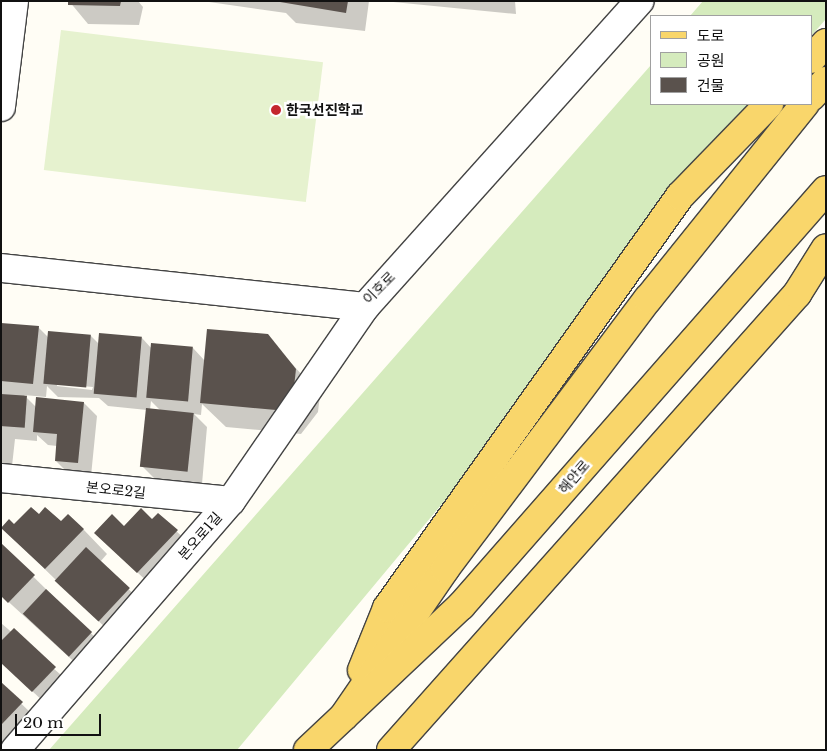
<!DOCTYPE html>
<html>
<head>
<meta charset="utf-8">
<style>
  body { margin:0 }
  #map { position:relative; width:827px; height:751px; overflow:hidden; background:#fffdf5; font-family:"Libre Baskerville","Noto Sans KR",serif }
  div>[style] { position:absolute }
  .green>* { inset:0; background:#d5ebbd }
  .pitch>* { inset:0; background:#e6f2cf; transform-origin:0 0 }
  .shadow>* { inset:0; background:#0003 }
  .building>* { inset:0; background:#5a524d; transform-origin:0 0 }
  .roads { filter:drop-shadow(1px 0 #444) drop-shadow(-1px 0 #444) drop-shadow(0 1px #444) drop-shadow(0 -1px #444) }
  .minor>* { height:28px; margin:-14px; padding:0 14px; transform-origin:14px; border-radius:14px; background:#fff }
  .tertiary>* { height:28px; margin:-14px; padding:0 14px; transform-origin:14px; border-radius:14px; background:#fff }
  .primary>* { height:28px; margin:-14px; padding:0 14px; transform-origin:14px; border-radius:14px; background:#f9d66b }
  .dots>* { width:14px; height:14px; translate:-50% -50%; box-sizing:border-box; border:2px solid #fff; border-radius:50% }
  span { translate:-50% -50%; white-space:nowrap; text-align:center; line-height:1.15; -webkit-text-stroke:5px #fff; paint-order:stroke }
  .poi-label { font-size:14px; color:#111; font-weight:700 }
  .left { translate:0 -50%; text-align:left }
  .street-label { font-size:14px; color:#111 }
  .frame { position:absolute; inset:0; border:2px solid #111; pointer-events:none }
  .legend { position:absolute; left:650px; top:15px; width:162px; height:90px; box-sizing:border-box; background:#fff; border:1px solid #a0a0a0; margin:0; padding:6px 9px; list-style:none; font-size:15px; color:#111 }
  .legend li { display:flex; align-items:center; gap:10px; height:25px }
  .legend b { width:25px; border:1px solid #a0a0a0 }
  .scale { position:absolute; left:15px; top:714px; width:86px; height:22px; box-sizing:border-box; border:2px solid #111; border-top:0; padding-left:6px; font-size:15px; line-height:18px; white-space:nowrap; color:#111; -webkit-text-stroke:4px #fff; paint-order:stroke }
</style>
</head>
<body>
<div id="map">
  <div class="green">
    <i style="clip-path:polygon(703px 1px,826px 1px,826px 19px,811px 36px,811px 16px,690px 16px)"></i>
    <i style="clip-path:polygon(651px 65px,651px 104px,750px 104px,506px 427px,237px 750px,49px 750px)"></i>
  </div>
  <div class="pitch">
    <i style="left:61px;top:30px;width:264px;height:141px;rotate:7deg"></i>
  </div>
  <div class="shadow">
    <i style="clip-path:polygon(69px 1px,138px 1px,143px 7px,139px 25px,88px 24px)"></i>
    <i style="clip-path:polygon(202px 1px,369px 1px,365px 31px,296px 23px,286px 13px)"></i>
    <i style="clip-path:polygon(383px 1px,515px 1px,516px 14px)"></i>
    <i style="clip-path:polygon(evenodd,1px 324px,38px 327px,49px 338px,91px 336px,99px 344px,142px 338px,152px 349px,193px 348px,205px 361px,267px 336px,320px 395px,318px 412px,301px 434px,226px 427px,202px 404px,201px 415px,194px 414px,207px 427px,202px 484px,156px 480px,142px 466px,147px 410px,108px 406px,99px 398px,58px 397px,47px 386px,46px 397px,24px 395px,37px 408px,84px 403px,97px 416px,91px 476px,69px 474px,56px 461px,57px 446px,48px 445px,37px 435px,37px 441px,15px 439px,12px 466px,1px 465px,1px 324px,57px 384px,93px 387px,92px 390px,57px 386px,57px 384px,1px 324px,151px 401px,161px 411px,150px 410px,151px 401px)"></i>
    <i style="clip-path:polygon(158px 514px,190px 544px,152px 586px,109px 546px,124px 528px,152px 521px)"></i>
    <i style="clip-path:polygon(39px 516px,83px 529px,107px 554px,100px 562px,142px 602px,112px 634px,27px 552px,14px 526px)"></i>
    <i style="clip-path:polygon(1px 545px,104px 646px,82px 669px,1px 595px)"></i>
    <i style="clip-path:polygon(1px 623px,68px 681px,46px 704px,1px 662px)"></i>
    <i style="clip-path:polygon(1px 684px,35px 717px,6px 747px,1px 743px)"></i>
  </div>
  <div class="building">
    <i style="clip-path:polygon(68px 1px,121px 1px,120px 6px,68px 5px)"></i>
    <i style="clip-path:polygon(274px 1px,348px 1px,346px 13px)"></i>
    <i style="clip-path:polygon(1px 323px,39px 326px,33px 384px,1px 381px)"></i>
    <i style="clip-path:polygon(207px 329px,268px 334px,296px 369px,294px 387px,276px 410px,200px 403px)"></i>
    <i style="left:48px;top:331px;width:43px;height:53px;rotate:5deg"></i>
    <i style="left:99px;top:333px;width:43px;height:61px;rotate:5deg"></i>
    <i style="left:151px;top:343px;width:42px;height:55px;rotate:5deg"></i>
    <i style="left:1px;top:394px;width:26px;height:32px;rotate:4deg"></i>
    <i style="clip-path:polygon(36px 397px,84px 402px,78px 463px,55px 461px,57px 434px,33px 432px)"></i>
    <i style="left:146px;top:408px;width:48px;height:59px;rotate:6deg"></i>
    <i style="clip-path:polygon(31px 507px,39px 514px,45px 507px,61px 521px,68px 514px,84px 529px,45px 569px,1px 528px,9px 519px,14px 524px)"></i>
    <i style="clip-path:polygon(141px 508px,152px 519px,158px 513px,178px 530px,137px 573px,94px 533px,112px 514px,124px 526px)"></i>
    <i style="clip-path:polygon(1px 543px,35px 575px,8px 603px,1px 596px)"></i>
    <i style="left:86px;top:547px;width:60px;height:46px;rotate:43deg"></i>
    <i style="left:46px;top:589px;width:63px;height:34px;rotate:43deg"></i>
    <i style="clip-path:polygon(14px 628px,56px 667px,32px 692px,1px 663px,1px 641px)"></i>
    <i style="clip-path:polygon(1px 682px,23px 702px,1px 725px)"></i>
  </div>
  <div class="roads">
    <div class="minor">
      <i style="left:1px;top:107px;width:107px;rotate:-83deg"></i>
      <i style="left:1px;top:478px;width:231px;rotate:5.7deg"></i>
      <i style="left:15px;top:750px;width:330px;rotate:-49.1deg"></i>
      <i style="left:231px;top:501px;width:236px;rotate:-55.4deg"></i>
    </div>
    <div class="tertiary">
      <i style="left:1px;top:268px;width:366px;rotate:6.1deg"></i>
      <i style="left:365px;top:307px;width:411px;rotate:-48.1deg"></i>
    </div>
    <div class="primary">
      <i style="left:811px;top:59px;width:22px;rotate:-47deg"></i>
      <i style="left:811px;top:97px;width:22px;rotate:-47deg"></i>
      <i style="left:362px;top:670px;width:67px;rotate:-68deg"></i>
      <i style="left:387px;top:608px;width:506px;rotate:-54.58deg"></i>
      <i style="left:680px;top:196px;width:128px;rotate:-45.9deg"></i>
      <i style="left:344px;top:716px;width:178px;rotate:-55.5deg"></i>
      <i style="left:445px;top:569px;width:338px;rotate:-53.1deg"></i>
      <i style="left:648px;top:299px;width:250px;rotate:-51.2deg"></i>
      <i style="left:308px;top:750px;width:210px;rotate:-43.3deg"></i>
      <i style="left:461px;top:606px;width:553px;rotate:-48.74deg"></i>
      <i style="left:391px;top:750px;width:611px;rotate:-48.32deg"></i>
      <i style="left:797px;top:294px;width:54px;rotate:-57.8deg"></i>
    </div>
  </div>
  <div class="dots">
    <i style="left:276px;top:110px;background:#c4262e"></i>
  </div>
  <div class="poi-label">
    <span class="left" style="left:286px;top:110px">한국선진학교</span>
  </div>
  <div class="street-label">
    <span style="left:379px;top:288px;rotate:-45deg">이호로</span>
    <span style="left:574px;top:477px;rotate:-49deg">해안로</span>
    <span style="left:116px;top:490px;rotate:6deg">본오로2길</span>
    <span style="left:200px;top:536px;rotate:-49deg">본오로1길</span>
  </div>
  <div class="frame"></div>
  <ul class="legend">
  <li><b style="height:6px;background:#f9d66b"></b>도로</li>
  <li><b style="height:14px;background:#d5ebbd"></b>공원</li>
  <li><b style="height:14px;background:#5a524d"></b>건물</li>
  </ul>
  <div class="scale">20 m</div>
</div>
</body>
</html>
